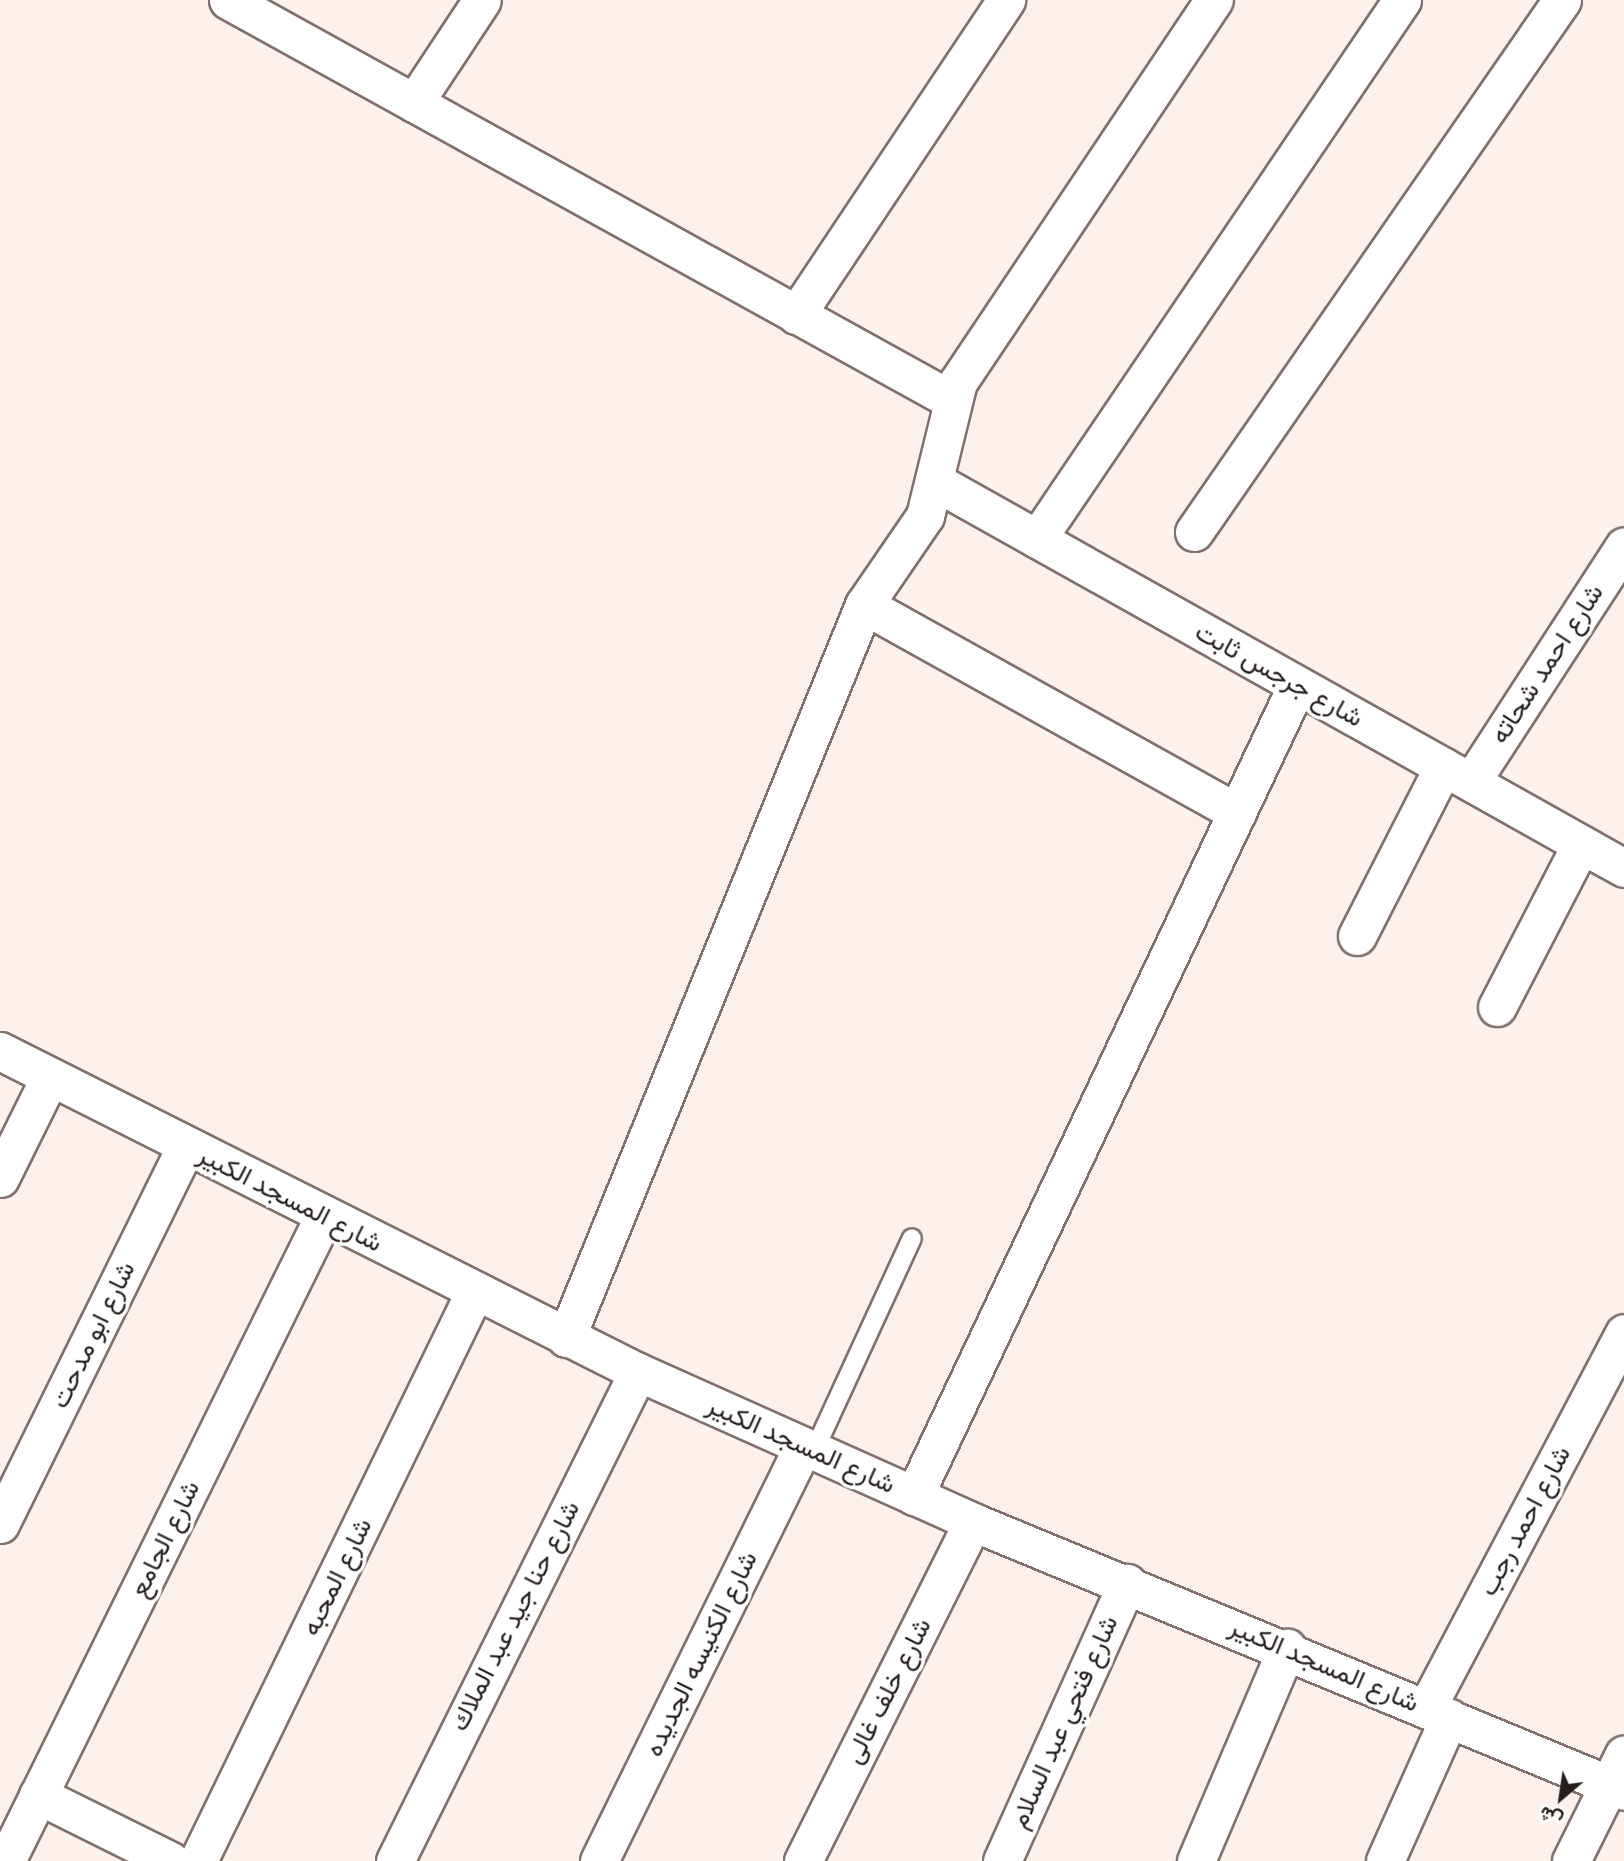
<!DOCTYPE html>
<html>
<head>
<meta charset="utf-8">
<style>
  body { margin:0 }
  #map { position:relative; width:1624px; height:1861px; overflow:hidden; background:#fcf1ed; font-family:Karla,Vazirmatn,sans-serif }
  div>[style] { position:absolute }
  .roads { filter:drop-shadow(2px 0 #81706b) drop-shadow(-2px 0 #81706b) drop-shadow(0 2px #81706b) drop-shadow(0 -2px #81706b) }
  .service>* { height:18px; margin:-9px; padding:0 9px; transform-origin:9px; border-radius:9px; background:#fff }
  .minor>* { height:37px; margin:-18.5px; padding:0 18.5px; transform-origin:18.5px; border-radius:18.5px; background:#fff }
  span { translate:-50% -50%; white-space:nowrap; text-align:center; line-height:1.15; -webkit-text-stroke:7px #fff; paint-order:stroke }
  .street-label { font-size:26px; color:#241d1b }
  .north { position:absolute; left:1526px; top:1763px; width:70px; height:70px; -webkit-text-stroke:5px #fff; paint-order:stroke; rotate:209deg; font-size:19px; font-weight:700; line-height:28px; text-align:center; color:#241d1b }
  .north::after { content:''; display:block; margin:auto; width:24px; height:32px; background:#241d1b; clip-path:polygon(50% 0,100% 100%,50% 72%,0 100%) }
</style>
</head>
<body>
<div id="map">
  <div class="roads">
    <div class="service">
      <i style="left:814px;top:1451px;width:234px;rotate:-65.3deg"></i>
    </div>
    <div class="minor">
      <i style="left:228px;top:0;width:825px;rotate:28.93deg"></i>
      <i style="left:414px;top:103px;width:123px;rotate:-56.6deg"></i>
      <i style="left:796px;top:315px;width:379px;rotate:-56.3deg"></i>
      <i style="left:934px;top:481px;width:791px;rotate:29.29deg"></i>
      <i style="left:1194px;top:532px;width:647px;rotate:-55.33deg"></i>
      <i style="left:1037px;top:539px;width:651px;rotate:-55.89deg"></i>
      <i style="left:864px;top:605px;width:427px;rotate:29.1deg"></i>
      <i style="left:1471px;top:782px;width:281px;rotate:-57deg"></i>
      <i style="left:1357px;top:936px;width:190px;rotate:-63deg"></i>
      <i style="left:1497px;top:1007px;width:183px;rotate:-62.7deg"></i>
      <i style="left:0;top:1051px;width:714px;rotate:26.71deg"></i>
      <i style="left:638px;top:1372px;width:367px;rotate:24.1deg"></i>
      <i style="left:973px;top:1522px;width:704px;rotate:22.45deg"></i>
      <i style="left:0;top:1178px;width:113px;rotate:-63.7deg"></i>
      <i style="left:566px;top:1338px;width:791px;rotate:-67.88deg"></i>
      <i style="left:864px;top:605px;width:108px;rotate:-55.6deg"></i>
      <i style="left:925px;top:516px;width:138px;rotate:-76.2deg"></i>
      <i style="left:958px;top:382px;width:460px;rotate:-56.2deg"></i>
      <i style="left:914px;top:1496px;width:897px;rotate:-64.72deg"></i>
      <i style="left:0;top:1524px;width:421px;rotate:-63.8deg"></i>
      <i style="left:1426px;top:1709px;width:425px;rotate:-62.2deg"></i>
      <i style="left:38px;top:1795px;width:148px;rotate:26.4deg"></i>
      <i style="left:6px;top:1861px;width:719px;rotate:-63.76deg"></i>
      <i style="left:198px;top:1861px;width:632px;rotate:-64.08deg"></i>
      <i style="left:395px;top:1861px;width:546px;rotate:-63.58deg"></i>
      <i style="left:599px;top:1861px;width:462px;rotate:-63.8deg"></i>
      <i style="left:803px;top:1861px;width:379px;rotate:-63.4deg"></i>
      <i style="left:1002px;top:1861px;width:305px;rotate:-65.8deg"></i>
      <i style="left:1196px;top:1861px;width:232px;rotate:-66.9deg"></i>
      <i style="left:1385px;top:1861px;width:157px;rotate:-65.9deg"></i>
      <i style="left:1571px;top:1861px;width:119px;rotate:-63.6deg"></i>
    </div>
  </div>
  <div class="street-label">
    <span style="left:1547px;top:664px;rotate:-57deg">شارع احمد شحاته</span>
    <span style="left:1279px;top:675px;rotate:29deg">شارع جرجس ثابت</span>
    <span style="left:290px;top:1199px;rotate:27deg">شارع المسجد الكبير</span>
    <span style="left:93px;top:1335px;rotate:-64deg">شارع ابو مدحت</span>
    <span style="left:801px;top:1445px;rotate:24deg">شارع المسجد الكبير</span>
    <span style="left:1525px;top:1521px;rotate:-62deg">شارع احمد رجب</span>
    <span style="left:165px;top:1539px;rotate:-64deg">شارع الجامع</span>
    <span style="left:337px;top:1577px;rotate:-64deg">شارع المحبه</span>
    <span style="left:515px;top:1616px;rotate:-63deg">شارع حنا جيد عبد الملاك</span>
    <span style="left:701px;top:1654px;rotate:-64deg">شارع الكنيسه الجديده</span>
    <span style="left:1324px;top:1665px;rotate:23deg">شارع المسجد الكبير</span>
    <span style="left:888px;top:1691px;rotate:-63deg">شارع خلف غالى</span>
    <span style="left:1064px;top:1722px;rotate:-66deg">شارع فتحي عبد السلام</span>
  </div>
  <div class="north">ش</div>
</div>
</body>
</html>
